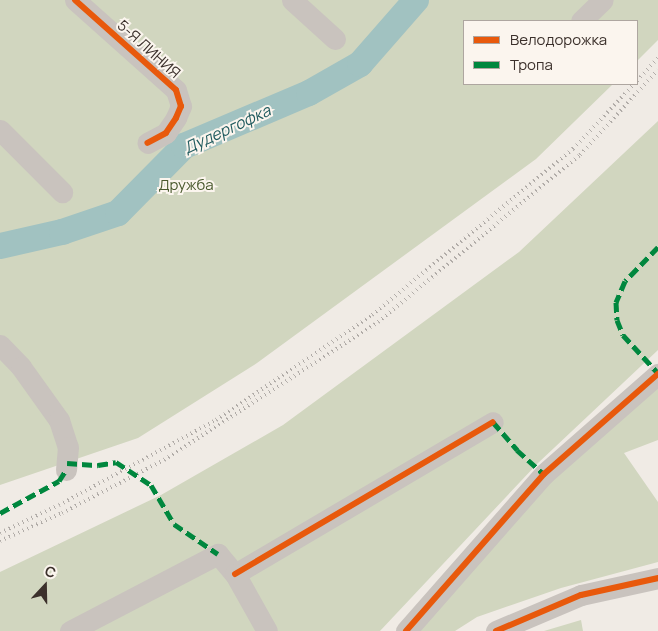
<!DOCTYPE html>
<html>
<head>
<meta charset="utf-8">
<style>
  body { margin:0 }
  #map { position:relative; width:658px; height:631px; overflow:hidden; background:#f0ebe5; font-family:Manrope,sans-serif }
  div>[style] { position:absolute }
  .green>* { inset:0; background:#d1d6bf }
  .river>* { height:26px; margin:-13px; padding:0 13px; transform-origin:13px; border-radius:13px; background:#a1c2c1 }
  .minor>* { height:21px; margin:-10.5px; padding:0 10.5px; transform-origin:10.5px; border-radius:10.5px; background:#c9c3be }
  .rail>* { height:4px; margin-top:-2px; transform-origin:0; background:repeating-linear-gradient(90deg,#b1aca8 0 1px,transparent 0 5px) }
  .quiet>* { height:5px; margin-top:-2.5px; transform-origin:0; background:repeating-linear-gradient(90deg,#00873e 0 10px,transparent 0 15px) }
  .cycleway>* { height:6px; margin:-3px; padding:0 3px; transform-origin:3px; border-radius:3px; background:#e8590c }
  span { translate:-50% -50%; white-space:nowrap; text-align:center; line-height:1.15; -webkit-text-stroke:4px #fbf5ee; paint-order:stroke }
  .street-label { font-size:15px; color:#3b302b }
  .park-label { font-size:15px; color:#4a5a2e }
  .water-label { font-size:16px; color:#1f5a5e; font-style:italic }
  .legend { position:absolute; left:463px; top:20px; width:175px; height:65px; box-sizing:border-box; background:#fbf5ee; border:1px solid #aea6a0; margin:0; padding:6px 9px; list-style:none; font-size:15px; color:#3b302b }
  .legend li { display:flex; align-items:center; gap:10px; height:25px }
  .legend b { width:25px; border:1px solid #aea6a0 }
  .north { position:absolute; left:20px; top:561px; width:50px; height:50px; -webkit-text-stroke:4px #fbf5ee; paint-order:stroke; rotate:21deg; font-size:14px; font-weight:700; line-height:20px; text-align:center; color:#3b302b }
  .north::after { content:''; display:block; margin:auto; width:18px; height:22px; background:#3b302b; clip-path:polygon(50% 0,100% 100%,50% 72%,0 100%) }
</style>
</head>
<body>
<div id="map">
  <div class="green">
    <i style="clip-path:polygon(0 0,658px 0,658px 40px,637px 61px,637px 21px,464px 21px,464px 84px,613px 84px,536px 159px,257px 363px,138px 438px,0 485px)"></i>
    <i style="clip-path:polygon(658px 121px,658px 350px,537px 464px,380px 631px,0 631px,0 572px,161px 495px,283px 425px,519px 252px)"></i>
    <i style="clip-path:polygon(658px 385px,658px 440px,624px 453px,658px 502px,658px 562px,561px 588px,477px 617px,455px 631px,413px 631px,554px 474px)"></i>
    <i style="clip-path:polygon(581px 620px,583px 631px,544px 631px)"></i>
  </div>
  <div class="river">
    <i style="left:0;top:246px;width:64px;rotate:-12.7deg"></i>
    <i style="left:62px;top:232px;width:59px;rotate:-18.7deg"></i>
    <i style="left:118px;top:213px;width:94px;rotate:-45.4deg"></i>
    <i style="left:184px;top:146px;width:136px;rotate:-23deg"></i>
    <i style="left:309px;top:93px;width:59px;rotate:-29.6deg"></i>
    <i style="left:360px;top:64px;width:85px;rotate:-48.8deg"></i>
  </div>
  <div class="minor">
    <i style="left:75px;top:0;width:135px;rotate:41.7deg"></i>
    <i style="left:176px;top:90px;width:17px;rotate:73deg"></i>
    <i style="left:181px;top:106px;width:13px;rotate:113deg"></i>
    <i style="left:176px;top:118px;width:18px;rotate:124deg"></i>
    <i style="left:166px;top:133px;width:21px;rotate:152deg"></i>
    <i style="left:292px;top:0;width:58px;rotate:42.2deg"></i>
    <i style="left:581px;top:21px;width:30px;rotate:-44deg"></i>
    <i style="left:0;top:130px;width:88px;rotate:45deg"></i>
    <i style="left:0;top:345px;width:30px;rotate:46deg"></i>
    <i style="left:21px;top:367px;width:65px;rotate:54.4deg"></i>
    <i style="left:59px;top:420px;width:28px;rotate:72deg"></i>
    <i style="left:68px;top:447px;width:23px;rotate:95deg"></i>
    <i style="left:235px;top:574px;width:299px;rotate:-30.5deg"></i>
    <i style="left:70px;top:631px;width:167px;rotate:-27.5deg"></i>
    <i style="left:218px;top:554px;width:26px;rotate:50deg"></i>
    <i style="left:235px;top:574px;width:65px;rotate:60.7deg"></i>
    <i style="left:406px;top:631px;width:209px;rotate:-48.7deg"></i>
    <i style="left:544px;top:474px;width:152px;rotate:-41.3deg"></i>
    <i style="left:496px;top:631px;width:92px;rotate:-23deg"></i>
    <i style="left:581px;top:595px;width:79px;rotate:-12.4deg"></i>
  </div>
  <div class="rail">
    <i style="left:637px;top:81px;width:31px;rotate:-48deg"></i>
    <i style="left:0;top:533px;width:65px;rotate:-25.4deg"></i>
    <i style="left:59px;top:505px;width:179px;rotate:-28.4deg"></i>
    <i style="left:216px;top:420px;width:188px;rotate:-33.9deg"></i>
    <i style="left:372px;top:315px;width:261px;rotate:-39.6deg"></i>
    <i style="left:573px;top:149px;width:89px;rotate:-46.8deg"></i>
    <i style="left:0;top:541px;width:68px;rotate:-24.3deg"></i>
    <i style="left:62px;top:513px;width:115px;rotate:-27.5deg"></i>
    <i style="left:164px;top:460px;width:255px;rotate:-32.8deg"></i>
    <i style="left:378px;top:322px;width:262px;rotate:-39.6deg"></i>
    <i style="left:580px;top:155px;width:115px;rotate:-47.5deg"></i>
  </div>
  <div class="quiet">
    <i style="left:658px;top:247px;width:47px;rotate:134.1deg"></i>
    <i style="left:625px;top:281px;width:23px;rotate:113deg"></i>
    <i style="left:616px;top:302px;width:18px;rotate:87deg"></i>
    <i style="left:617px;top:320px;width:16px;rotate:68deg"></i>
    <i style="left:623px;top:335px;width:52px;rotate:47.4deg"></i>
    <i style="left:493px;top:422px;width:37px;rotate:49deg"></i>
    <i style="left:517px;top:450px;width:36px;rotate:42deg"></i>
    <i style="left:67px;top:463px;width:31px;rotate:4deg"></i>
    <i style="left:98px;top:465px;width:18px;rotate:-9deg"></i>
    <i style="left:116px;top:462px;width:42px;rotate:33.3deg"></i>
    <i style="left:151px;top:485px;width:45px;rotate:59.5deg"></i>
    <i style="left:174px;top:524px;width:53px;rotate:34.3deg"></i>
    <i style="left:0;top:513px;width:67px;rotate:-28.5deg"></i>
    <i style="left:59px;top:481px;width:13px;rotate:-58deg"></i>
  </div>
  <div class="cycleway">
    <i style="left:75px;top:0;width:135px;rotate:41.7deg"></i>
    <i style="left:176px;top:90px;width:17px;rotate:73deg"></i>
    <i style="left:181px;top:106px;width:13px;rotate:113deg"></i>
    <i style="left:176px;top:118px;width:18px;rotate:124deg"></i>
    <i style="left:166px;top:133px;width:21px;rotate:152deg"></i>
    <i style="left:235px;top:574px;width:299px;rotate:-30.5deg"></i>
    <i style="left:406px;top:631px;width:209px;rotate:-48.7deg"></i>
    <i style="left:544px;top:474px;width:152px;rotate:-41.3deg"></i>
    <i style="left:496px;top:631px;width:92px;rotate:-23deg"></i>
    <i style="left:581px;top:595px;width:79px;rotate:-12.4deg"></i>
  </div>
  <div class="street-label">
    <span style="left:149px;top:49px;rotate:42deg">5-Я ЛИНИЯ</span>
  </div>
  <div class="park-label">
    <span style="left:186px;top:185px">Дружба</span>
  </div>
  <div class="water-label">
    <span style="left:227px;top:129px;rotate:-25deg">Дудергофка</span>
  </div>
  <ul class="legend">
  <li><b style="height:6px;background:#e8590c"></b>Велодорожка</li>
  <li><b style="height:6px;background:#00873e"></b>Тропа</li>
  </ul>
  <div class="north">С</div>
</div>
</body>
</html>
